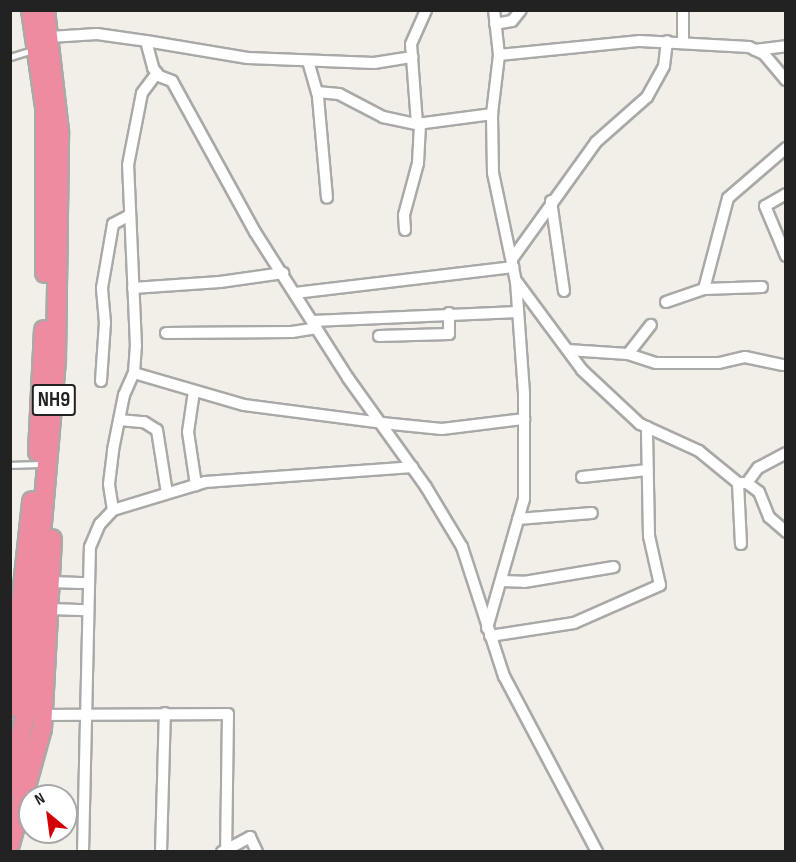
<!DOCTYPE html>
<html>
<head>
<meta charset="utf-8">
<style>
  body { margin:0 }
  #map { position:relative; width:796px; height:862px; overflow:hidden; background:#f2efe8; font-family:"Sofia Sans Condensed",sans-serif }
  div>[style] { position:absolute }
  .roads { filter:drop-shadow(2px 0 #a9a9a9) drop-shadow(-2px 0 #a9a9a9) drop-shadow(0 2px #a9a9a9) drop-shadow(0 -2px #a9a9a9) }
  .lane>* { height:5px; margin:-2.5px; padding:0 2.5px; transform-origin:2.5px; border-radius:2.5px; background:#fff }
  .street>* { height:10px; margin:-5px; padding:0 5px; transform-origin:5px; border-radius:5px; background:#fff }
  .highway>* { height:18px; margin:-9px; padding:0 9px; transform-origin:9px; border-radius:9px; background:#ee8ba0 }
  span { translate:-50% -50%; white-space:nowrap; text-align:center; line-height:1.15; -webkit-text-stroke:6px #fff; paint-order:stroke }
  .shield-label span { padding:2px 4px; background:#fff; border:2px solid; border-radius:4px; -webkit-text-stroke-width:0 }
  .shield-label { font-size:21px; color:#222; font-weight:700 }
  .frame { position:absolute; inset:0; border:12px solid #222; pointer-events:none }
  .north { position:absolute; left:18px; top:784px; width:60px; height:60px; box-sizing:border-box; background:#fff; border:2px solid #a7a7a7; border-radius:50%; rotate:331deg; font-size:16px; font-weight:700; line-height:24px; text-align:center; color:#222 }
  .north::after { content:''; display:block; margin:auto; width:21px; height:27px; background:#d30006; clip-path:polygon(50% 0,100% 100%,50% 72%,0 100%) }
</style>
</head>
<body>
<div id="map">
  <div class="roads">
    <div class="lane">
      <i style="left:10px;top:57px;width:24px;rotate:-17deg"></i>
      <i style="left:10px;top:465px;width:27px;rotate:-2deg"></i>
    </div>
    <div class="street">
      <i style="left:495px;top:24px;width:17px;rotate:-10deg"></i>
      <i style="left:512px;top:21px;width:14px;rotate:-51deg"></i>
      <i style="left:50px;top:37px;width:47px;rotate:-3.7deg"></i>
      <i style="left:97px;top:34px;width:49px;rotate:8.1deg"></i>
      <i style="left:146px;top:41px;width:28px;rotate:75deg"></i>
      <i style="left:153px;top:68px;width:10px;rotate:53deg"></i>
      <i style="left:159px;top:76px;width:14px;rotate:21deg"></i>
      <i style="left:172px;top:81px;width:172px;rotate:61.2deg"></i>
      <i style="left:255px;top:232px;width:173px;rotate:57.5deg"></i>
      <i style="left:348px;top:378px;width:134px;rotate:54.4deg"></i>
      <i style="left:426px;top:487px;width:70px;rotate:59deg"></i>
      <i style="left:462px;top:547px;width:136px;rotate:72deg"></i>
      <i style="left:504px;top:676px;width:199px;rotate:62.1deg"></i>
      <i style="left:146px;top:41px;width:103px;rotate:9.5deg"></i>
      <i style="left:248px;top:58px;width:126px;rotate:2.3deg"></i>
      <i style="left:374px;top:63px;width:39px;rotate:-9deg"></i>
      <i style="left:683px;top:42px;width:32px;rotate:-90deg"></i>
      <i style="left:755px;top:50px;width:31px;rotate:-7deg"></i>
      <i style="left:499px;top:55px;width:142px;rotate:-5.7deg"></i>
      <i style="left:640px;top:41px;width:109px;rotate:3.2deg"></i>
      <i style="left:749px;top:47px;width:17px;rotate:25deg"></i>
      <i style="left:764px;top:54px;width:34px;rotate:50deg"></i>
      <i style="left:308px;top:61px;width:37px;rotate:74deg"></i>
      <i style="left:318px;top:97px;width:101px;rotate:84.9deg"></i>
      <i style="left:317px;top:92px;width:22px;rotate:5deg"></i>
      <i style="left:339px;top:94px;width:50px;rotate:27.6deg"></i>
      <i style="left:383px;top:117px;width:35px;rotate:12deg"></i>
      <i style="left:417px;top:124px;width:76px;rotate:-7.6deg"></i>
      <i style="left:417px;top:124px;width:80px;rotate:-94.3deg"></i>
      <i style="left:411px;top:44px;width:37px;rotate:-66deg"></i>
      <i style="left:786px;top:194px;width:24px;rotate:150deg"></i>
      <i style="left:765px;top:206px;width:54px;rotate:67.2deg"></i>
      <i style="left:551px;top:201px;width:91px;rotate:81.8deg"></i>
      <i style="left:405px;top:230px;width:15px;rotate:-94deg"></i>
      <i style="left:404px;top:215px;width:54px;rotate:-74.9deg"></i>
      <i style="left:418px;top:163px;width:39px;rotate:-87deg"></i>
      <i style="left:512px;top:259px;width:144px;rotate:-54.3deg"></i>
      <i style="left:596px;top:142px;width:68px;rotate:-41.4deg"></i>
      <i style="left:647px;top:97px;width:35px;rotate:-61deg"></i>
      <i style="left:664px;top:66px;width:25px;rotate:-83deg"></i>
      <i style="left:517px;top:282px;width:109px;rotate:53.5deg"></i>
      <i style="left:582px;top:370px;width:79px;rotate:43deg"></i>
      <i style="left:640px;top:424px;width:65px;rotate:24.6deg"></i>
      <i style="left:699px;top:451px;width:50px;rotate:39.4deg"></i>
      <i style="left:738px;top:483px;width:9px"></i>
      <i style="left:747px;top:483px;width:15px;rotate:37deg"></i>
      <i style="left:759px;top:492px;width:27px;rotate:68deg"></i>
      <i style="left:769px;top:517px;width:23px;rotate:41deg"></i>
      <i style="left:133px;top:288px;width:87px;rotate:-3.9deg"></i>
      <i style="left:220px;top:282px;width:64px;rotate:-8.1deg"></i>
      <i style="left:704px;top:289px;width:94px;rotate:-75.2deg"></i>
      <i style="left:728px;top:198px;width:77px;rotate:-40.8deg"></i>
      <i style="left:295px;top:293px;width:220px;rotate:-6.8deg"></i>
      <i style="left:666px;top:302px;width:40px;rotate:-18.9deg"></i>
      <i style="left:704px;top:289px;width:58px;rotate:-2deg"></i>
      <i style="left:313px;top:321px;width:205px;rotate:-2.5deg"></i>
      <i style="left:166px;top:333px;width:126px;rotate:-0.5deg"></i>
      <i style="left:292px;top:332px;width:25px;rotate:-9deg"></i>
      <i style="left:379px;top:336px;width:70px;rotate:-1.6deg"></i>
      <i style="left:449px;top:334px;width:21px;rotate:-90deg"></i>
      <i style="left:568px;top:350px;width:60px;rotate:3.8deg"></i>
      <i style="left:628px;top:354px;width:37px;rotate:-52deg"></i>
      <i style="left:628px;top:354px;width:29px;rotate:18deg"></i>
      <i style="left:656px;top:363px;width:63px"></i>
      <i style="left:719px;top:363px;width:27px;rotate:-13deg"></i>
      <i style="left:745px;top:357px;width:39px;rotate:12deg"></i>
      <i style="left:134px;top:373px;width:115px;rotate:16.2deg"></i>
      <i style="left:244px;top:405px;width:139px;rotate:7.4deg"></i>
      <i style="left:382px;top:423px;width:60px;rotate:5.7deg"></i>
      <i style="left:442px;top:429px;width:83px;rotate:-7deg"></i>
      <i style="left:101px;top:381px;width:58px;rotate:-86.1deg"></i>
      <i style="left:105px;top:323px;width:35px;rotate:-95deg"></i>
      <i style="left:102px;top:288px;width:65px;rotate:-80.2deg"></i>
      <i style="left:113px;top:224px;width:19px;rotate:-28deg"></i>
      <i style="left:194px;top:391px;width:41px;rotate:98.3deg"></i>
      <i style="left:188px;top:432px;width:54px;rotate:81.4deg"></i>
      <i style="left:119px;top:420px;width:25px;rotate:5deg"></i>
      <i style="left:144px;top:422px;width:15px;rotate:32deg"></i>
      <i style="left:157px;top:430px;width:64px;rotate:81deg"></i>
      <i style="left:582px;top:477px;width:66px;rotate:-6.1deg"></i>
      <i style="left:738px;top:483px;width:61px;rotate:87.2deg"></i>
      <i style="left:747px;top:483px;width:19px;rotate:-54deg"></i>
      <i style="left:758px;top:468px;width:32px;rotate:-28deg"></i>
      <i style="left:113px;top:510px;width:26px;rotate:-99deg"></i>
      <i style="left:109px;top:484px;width:34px;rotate:-83deg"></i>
      <i style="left:113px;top:450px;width:56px;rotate:-78.7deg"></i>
      <i style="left:124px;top:395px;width:24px;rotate:-66deg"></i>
      <i style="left:134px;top:373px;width:27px;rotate:-86deg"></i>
      <i style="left:136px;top:346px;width:181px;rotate:-92.5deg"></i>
      <i style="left:128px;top:165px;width:73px;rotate:-79deg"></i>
      <i style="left:142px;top:93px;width:25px;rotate:-53deg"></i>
      <i style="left:518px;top:519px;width:74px;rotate:-4.6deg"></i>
      <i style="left:501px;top:581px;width:23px;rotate:2deg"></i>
      <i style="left:524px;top:582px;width:91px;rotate:-9.5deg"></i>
      <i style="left:51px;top:582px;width:37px;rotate:2deg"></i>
      <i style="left:50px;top:609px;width:37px;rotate:2deg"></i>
      <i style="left:487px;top:628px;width:134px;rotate:-74deg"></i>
      <i style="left:524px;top:499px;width:106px;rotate:-90deg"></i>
      <i style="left:524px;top:393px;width:111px;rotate:-94.1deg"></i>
      <i style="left:516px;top:282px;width:111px;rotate:-101.9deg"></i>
      <i style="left:493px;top:173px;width:59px;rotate:-91deg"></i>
      <i style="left:492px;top:114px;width:59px;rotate:-83.2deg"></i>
      <i style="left:499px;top:55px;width:45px;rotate:-96.3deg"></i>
      <i style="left:490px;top:636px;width:85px;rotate:-8.8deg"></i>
      <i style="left:574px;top:623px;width:94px;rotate:-23.8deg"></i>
      <i style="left:660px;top:585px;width:50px;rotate:-102.7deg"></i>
      <i style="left:649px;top:536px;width:109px;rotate:-91.1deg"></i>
      <i style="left:44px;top:715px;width:184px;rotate:-0.3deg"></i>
      <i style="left:228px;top:714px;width:136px;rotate:90.8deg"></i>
      <i style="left:83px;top:852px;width:305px;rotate:-88.7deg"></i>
      <i style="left:90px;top:547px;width:25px;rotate:-67deg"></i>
      <i style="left:100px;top:524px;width:19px;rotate:-47deg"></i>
      <i style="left:113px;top:510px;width:96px;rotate:-16.9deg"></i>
      <i style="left:205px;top:482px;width:208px;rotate:-4.1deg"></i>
      <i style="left:161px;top:852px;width:139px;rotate:-88.4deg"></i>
      <i style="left:222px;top:852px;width:32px;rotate:-28deg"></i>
      <i style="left:250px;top:837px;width:17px;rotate:65deg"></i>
    </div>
    <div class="highway">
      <i style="left:31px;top:10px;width:98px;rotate:81.8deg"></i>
      <i style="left:45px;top:107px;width:166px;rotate:90deg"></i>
      <i style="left:38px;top:452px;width:122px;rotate:-87.2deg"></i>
      <i style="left:10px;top:708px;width:208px;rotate:-83.9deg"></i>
      <i style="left:10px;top:788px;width:80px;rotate:-78.4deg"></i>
      <i style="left:26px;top:710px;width:353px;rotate:-85.1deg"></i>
      <i style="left:56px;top:358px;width:227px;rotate:-89.2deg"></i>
      <i style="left:59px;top:131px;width:122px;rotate:-96.6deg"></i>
      <i style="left:10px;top:844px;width:119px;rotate:-74.5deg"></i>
      <i style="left:42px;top:729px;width:190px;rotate:-87deg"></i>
    </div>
  </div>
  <div class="shield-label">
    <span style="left:54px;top:400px">NH9</span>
  </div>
  <div class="frame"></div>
  <div class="north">N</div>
</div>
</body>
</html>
